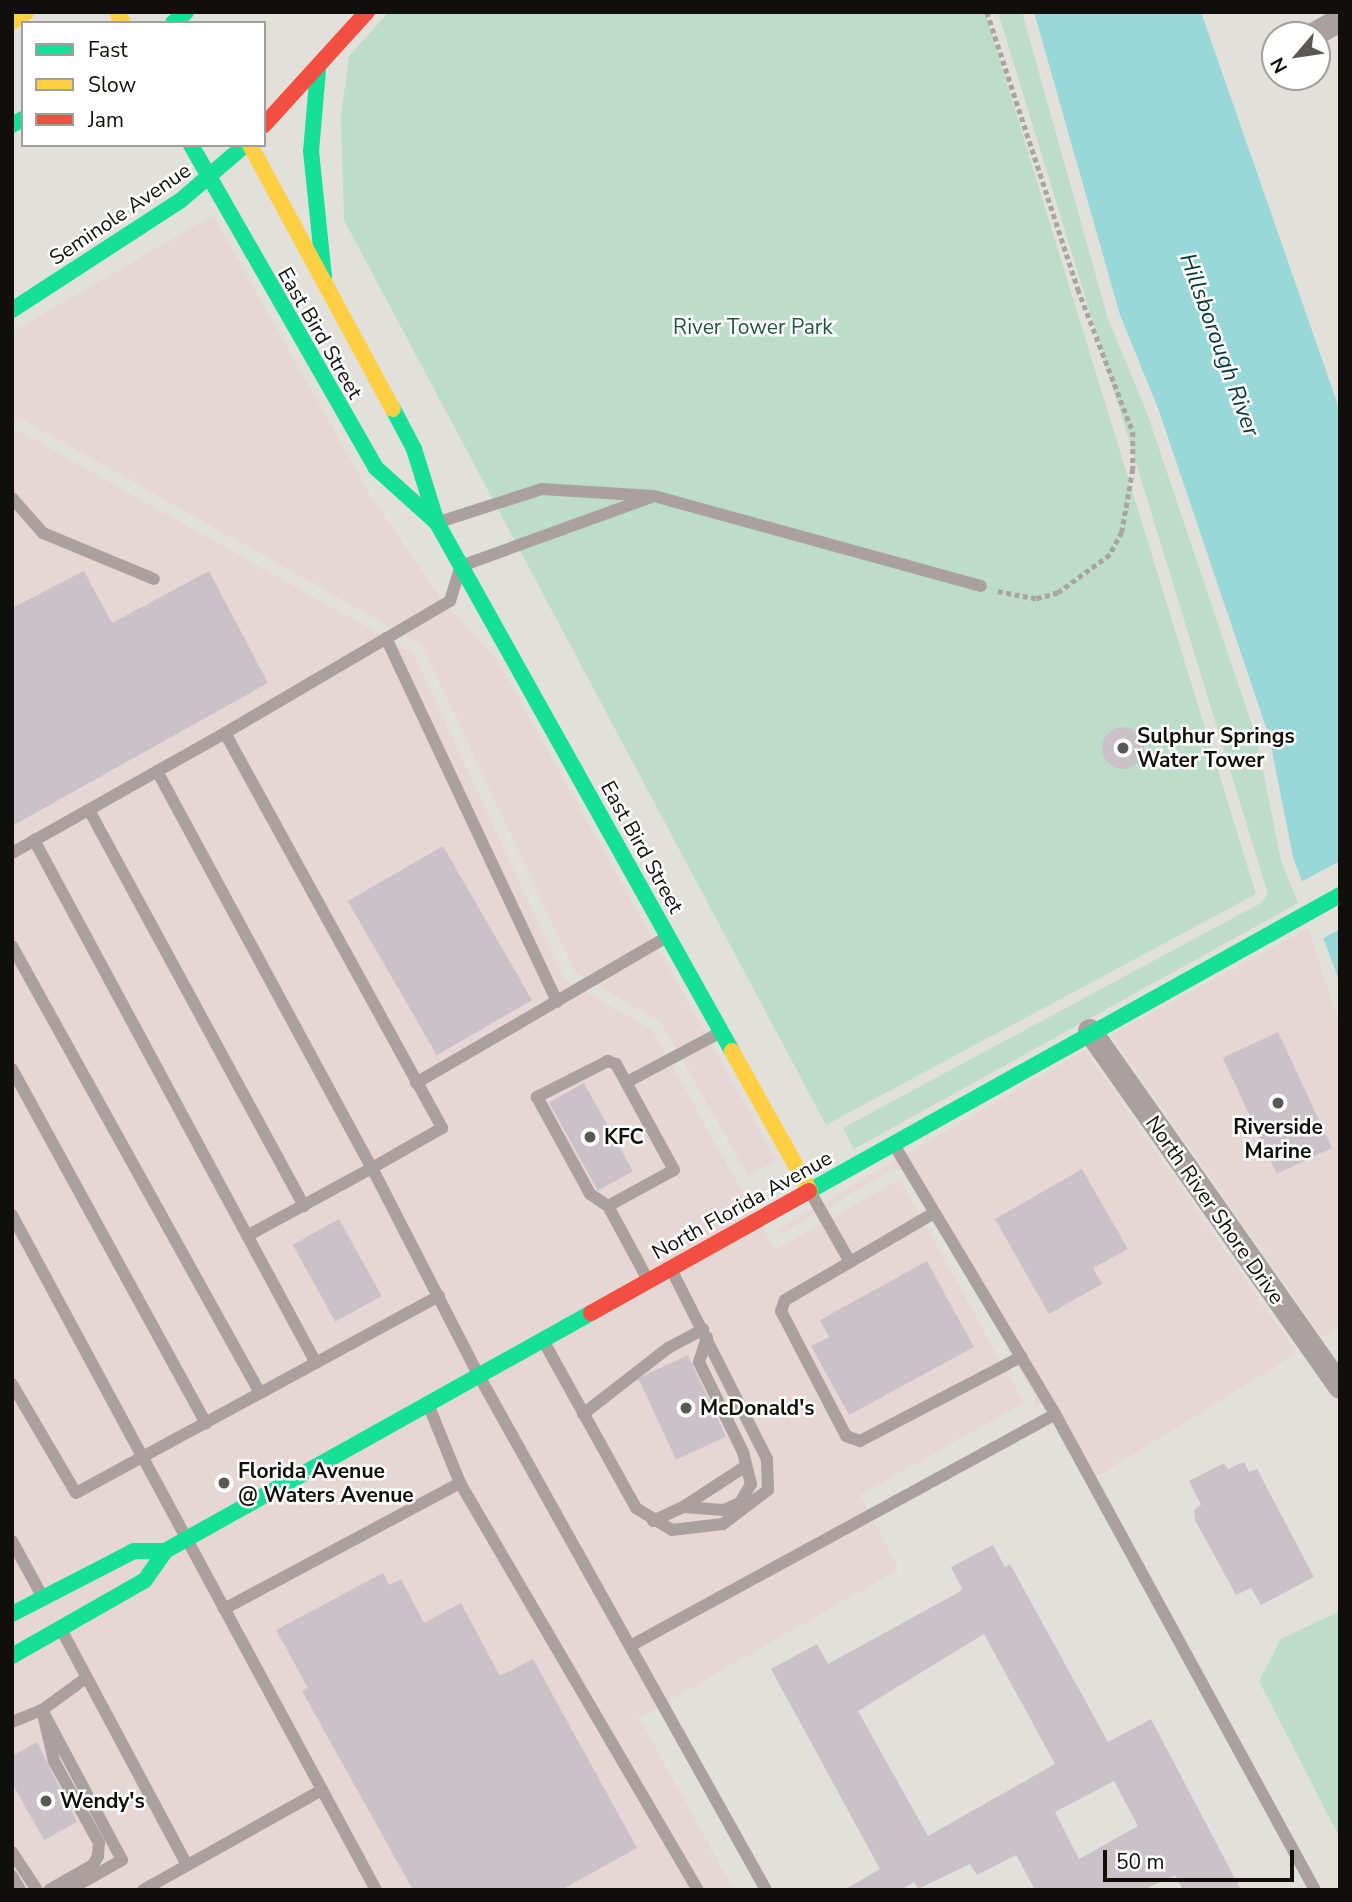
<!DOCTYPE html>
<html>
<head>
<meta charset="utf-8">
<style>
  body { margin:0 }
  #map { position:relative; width:1352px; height:1902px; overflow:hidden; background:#e2e0db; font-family:"Nunito Sans",sans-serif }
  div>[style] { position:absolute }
  .commercial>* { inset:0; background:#e7d7d4 }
  .green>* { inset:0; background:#bddcca }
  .water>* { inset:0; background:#99d8d8 }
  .pier>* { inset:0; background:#e2e0db }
  .building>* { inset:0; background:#cbc2c9; transform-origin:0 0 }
  .round { border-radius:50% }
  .path>* { height:4.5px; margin-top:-2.25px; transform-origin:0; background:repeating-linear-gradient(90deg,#a9a4a2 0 5px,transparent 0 8.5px) }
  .lane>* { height:12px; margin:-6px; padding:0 6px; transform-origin:6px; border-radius:6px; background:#aba0a0 }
  .street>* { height:24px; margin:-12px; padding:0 12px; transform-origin:12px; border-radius:12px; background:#aba0a0 }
  .fast>* { height:16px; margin:-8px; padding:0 8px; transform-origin:8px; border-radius:8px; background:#16e098 }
  .slow>* { height:16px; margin:-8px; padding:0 8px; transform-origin:8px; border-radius:8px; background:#ffcf43 }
  .jam>* { height:16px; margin:-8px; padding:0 8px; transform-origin:8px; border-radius:8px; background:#f24e42 }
  .fast-bridge>* { height:16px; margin:-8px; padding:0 8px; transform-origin:8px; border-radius:8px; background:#16e098 }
  .dots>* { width:19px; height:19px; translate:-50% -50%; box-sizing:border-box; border:4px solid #fff; border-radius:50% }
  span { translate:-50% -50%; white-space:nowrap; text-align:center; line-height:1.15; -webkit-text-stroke:5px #fff; paint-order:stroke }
  .street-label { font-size:21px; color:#100f0c }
  .park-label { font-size:21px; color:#1e553f }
  .poi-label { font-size:21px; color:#100f0c; font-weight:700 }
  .left { translate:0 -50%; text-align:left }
  .water-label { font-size:23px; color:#083637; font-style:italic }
  .frame { position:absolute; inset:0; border:14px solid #100f0c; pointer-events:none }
  .legend { position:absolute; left:21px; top:21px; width:245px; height:126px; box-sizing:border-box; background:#fff; border:2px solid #9f9f9e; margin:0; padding:9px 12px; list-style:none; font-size:21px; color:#100f0c }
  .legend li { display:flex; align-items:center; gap:14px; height:35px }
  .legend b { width:35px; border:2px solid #9f9f9e }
  .north { position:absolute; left:1261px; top:21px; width:70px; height:70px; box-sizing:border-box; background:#fff; border:2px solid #9f9f9e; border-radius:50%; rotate:241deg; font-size:19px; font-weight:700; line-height:28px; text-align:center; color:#100f0c }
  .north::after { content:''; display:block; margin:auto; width:24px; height:32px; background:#5a5854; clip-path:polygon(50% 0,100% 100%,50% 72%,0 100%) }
  .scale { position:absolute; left:1103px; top:1850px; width:191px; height:32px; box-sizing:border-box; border:4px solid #100f0c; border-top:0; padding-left:9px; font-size:21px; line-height:24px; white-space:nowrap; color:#100f0c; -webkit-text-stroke:5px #fff; paint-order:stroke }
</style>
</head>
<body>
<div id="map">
  <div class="commercial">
    <i style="clip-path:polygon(213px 215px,372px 498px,442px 600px,498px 661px,776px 1160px,748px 1176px,661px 1022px,575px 972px,422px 645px,22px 419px,12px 421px,12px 332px)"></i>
    <i style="clip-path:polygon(19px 431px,413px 653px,565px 980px,652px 1030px,775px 1250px,900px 1179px,1024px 1403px,860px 1495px,899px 1569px,639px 1718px,734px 1890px,12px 1890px,12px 434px)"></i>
    <i style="clip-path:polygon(1308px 928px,1340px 1026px,1340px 1326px,1322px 1337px,1111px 1035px)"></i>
    <i style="clip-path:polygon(1085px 1050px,1297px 1353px,1095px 1478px,1050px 1399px,1034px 1408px,1035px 1397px,908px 1170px,894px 1169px,781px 1234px,778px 1229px)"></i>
  </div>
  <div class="green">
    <i style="clip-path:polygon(389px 12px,985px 12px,1256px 894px,826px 1125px,344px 220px,341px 117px,349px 56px)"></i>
    <i style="clip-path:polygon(998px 12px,1022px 12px,1108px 319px,1147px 413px,1257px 740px,1281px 861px,1298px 903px,854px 1149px,843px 1128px,1261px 903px,1268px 894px)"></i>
    <i style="clip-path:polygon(1340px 1611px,1340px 1838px,1259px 1681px,1281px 1639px)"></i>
  </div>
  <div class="water">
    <i style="clip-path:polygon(1034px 12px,1201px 12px,1340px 411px,1340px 983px,1293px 857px,1269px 736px,1158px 408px,1120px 315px)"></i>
  </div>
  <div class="pier">
    <i style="clip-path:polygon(1340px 861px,1340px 929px,1322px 939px,1299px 883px)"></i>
  </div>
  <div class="building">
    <i style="clip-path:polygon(84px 571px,112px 623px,209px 571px,268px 683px,12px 826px,12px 608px)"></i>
    <i class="round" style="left:1102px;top:727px;width:42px;height:42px"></i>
    <i style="left:443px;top:846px;width:178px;height:110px;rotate:60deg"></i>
    <i style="left:1278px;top:1032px;width:128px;height:61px;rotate:65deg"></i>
    <i style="left:584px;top:1083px;width:101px;height:40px;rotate:61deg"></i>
    <i style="clip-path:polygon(1082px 1169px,1128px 1249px,1093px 1268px,1102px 1284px,1049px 1314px,995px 1219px)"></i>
    <i style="left:339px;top:1219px;width:88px;height:53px;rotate:61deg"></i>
    <i style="clip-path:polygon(927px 1261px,974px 1347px,849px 1415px,811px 1346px,829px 1337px,820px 1320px)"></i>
    <i style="left:688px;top:1355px;width:90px;height:55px;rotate:65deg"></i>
    <i style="clip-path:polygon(1244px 1462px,1249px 1472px,1257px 1469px,1314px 1577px,1261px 1605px,1251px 1588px,1236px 1595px,1195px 1520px,1194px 1510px,1201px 1505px,1189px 1481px,1224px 1463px,1228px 1469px)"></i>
    <i style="clip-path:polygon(evenodd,993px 1545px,1005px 1567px,1010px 1564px,1108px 1742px,1151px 1719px,1241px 1890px,1183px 1890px,1175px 1875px,1143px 1890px,1035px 1890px,1016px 1855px,977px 1875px,970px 1864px,918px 1889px,914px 1882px,901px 1890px,844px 1890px,880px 1869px,771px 1669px,817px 1644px,828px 1664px,959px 1592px,962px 1589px,951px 1567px,993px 1545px,984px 1634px,1055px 1764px,928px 1836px,858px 1711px,984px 1634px,993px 1545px,1114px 1781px,1138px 1826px,1079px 1859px,1055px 1812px,1114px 1781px)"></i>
    <i style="clip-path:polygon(383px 1573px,389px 1585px,401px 1579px,424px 1623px,461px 1603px,500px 1676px,533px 1659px,637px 1848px,561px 1890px,413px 1890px,302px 1691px,308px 1688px,276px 1630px)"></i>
    <i style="clip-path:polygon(37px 1742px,77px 1822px,44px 1840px,12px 1783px,12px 1756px)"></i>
  </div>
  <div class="path">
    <i style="left:987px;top:12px;width:292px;rotate:71.8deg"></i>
    <i style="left:1078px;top:289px;width:153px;rotate:69deg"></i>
    <i style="left:1133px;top:432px;width:37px;rotate:90deg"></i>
    <i style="left:1133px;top:469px;width:64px;rotate:99.9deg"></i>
    <i style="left:1122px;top:532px;width:26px;rotate:118deg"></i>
    <i style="left:1110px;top:555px;width:64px;rotate:143.8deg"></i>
    <i style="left:1058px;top:593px;width:23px;rotate:165deg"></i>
    <i style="left:1036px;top:599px;width:42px;rotate:-169deg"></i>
  </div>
  <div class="lane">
    <i style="left:12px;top:498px;width:47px;rotate:48.5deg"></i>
    <i style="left:43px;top:533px;width:120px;rotate:22.5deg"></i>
    <i style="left:439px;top:522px;width:108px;rotate:-17.8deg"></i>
    <i style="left:542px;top:489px;width:112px;rotate:3.6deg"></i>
    <i style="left:654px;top:496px;width:339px;rotate:15.4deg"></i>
    <i style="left:386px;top:638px;width:402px;rotate:64.8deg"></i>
    <i style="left:225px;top:733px;width:261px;rotate:-30.4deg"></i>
    <i style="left:450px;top:601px;width:37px;rotate:-73deg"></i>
    <i style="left:461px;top:566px;width:200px;rotate:-19.9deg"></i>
    <i style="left:157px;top:771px;width:451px;rotate:61.6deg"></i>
    <i style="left:372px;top:1168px;width:142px;rotate:151.5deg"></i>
    <i style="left:89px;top:810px;width:451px;rotate:61.5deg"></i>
    <i style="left:34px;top:840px;width:594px;rotate:61.67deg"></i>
    <i style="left:12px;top:853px;width:244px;rotate:-29.4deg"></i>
    <i style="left:225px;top:733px;width:451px;rotate:61.2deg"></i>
    <i style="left:442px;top:1128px;width:81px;rotate:150.3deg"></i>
    <i style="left:372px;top:1168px;width:232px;rotate:62.8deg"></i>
    <i style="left:478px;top:1374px;width:591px;rotate:60.83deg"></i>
    <i style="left:12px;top:946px;width:511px;rotate:60.98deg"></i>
    <i style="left:12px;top:1069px;width:404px;rotate:61.3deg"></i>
    <i style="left:627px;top:1082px;width:104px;rotate:-28deg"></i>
    <i style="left:416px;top:1083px;width:290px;rotate:-30.2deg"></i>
    <i style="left:896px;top:1148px;width:310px;rotate:59.1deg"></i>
    <i style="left:1055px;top:1414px;width:542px;rotate:61.36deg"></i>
    <i style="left:812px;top:1195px;width:77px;rotate:60.4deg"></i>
    <i style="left:608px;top:1206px;width:75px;rotate:-28.6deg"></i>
    <i style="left:674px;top:1170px;width:121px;rotate:-118.7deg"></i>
    <i style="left:616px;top:1064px;width:9px;rotate:-159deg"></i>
    <i style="left:608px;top:1061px;width:80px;rotate:153.1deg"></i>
    <i style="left:537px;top:1097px;width:111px;rotate:61.3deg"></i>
    <i style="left:590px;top:1194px;width:22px;rotate:34deg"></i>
    <i style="left:608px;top:1206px;width:82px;rotate:61.6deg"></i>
    <i style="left:934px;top:1213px;width:173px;rotate:149.7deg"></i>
    <i style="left:785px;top:1300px;width:12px;rotate:110deg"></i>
    <i style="left:781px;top:1311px;width:141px;rotate:62.5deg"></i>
    <i style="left:846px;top:1436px;width:15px;rotate:20deg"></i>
    <i style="left:860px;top:1441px;width:182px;rotate:-27.6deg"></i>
    <i style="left:12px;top:1215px;width:767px;rotate:61.66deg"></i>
    <i style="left:544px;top:1342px;width:190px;rotate:61deg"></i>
    <i style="left:636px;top:1508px;width:42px;rotate:31.4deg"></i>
    <i style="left:672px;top:1530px;width:51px;rotate:-6.7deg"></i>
    <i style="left:723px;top:1524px;width:56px;rotate:-37.1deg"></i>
    <i style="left:768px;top:1490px;width:31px;rotate:-92deg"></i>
    <i style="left:767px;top:1459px;width:208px;rotate:-116.8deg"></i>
    <i style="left:12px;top:1384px;width:126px;rotate:59.6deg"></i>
    <i style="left:76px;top:1493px;width:413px;rotate:-28.5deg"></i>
    <i style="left:430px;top:1409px;width:80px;rotate:67.9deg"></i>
    <i style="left:583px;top:1414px;width:108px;rotate:-37.8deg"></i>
    <i style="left:668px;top:1348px;width:40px;rotate:-28deg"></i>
    <i style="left:683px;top:1507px;width:75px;rotate:-33.1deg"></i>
    <i style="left:653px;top:1521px;width:33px;rotate:-25deg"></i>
    <i style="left:683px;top:1507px;width:41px;rotate:4.2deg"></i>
    <i style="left:724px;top:1510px;width:17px;rotate:-24deg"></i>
    <i style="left:740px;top:1503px;width:22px;rotate:-60deg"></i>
    <i style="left:751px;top:1484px;width:33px;rotate:-104deg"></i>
    <i style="left:743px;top:1452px;width:100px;rotate:-116.1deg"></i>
    <i style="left:699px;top:1362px;width:26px;rotate:-72deg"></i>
    <i style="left:12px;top:1541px;width:60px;rotate:61.3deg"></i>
    <i style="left:224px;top:1609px;width:268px;rotate:-28.1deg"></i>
    <i style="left:460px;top:1483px;width:471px;rotate:59.7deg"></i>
    <i style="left:62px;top:1631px;width:265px;rotate:61.9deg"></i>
    <i style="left:632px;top:1645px;width:482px;rotate:-28.6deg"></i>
    <i style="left:12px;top:1722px;width:32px;rotate:-22deg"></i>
    <i style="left:42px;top:1710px;width:170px;rotate:61.9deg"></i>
    <i style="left:122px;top:1860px;width:61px;rotate:150.5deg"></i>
    <i style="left:12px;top:1852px;width:45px;rotate:56.7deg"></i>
    <i style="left:12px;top:1876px;width:16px;rotate:60deg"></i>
    <i style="left:49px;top:1890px;width:51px;rotate:-29.6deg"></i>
    <i style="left:93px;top:1865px;width:10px;rotate:-61deg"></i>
    <i style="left:98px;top:1856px;width:13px;rotate:-86deg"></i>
    <i style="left:99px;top:1843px;width:94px;rotate:-118.8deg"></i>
    <i style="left:54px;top:1761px;width:52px;rotate:-103.2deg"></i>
    <i style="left:42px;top:1710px;width:54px;rotate:-36deg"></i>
    <i style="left:143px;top:1890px;width:205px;rotate:-29.2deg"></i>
  </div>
  <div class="street">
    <i style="left:1313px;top:35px;width:31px;rotate:-29deg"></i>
    <i style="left:1090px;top:1031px;width:435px;rotate:54.9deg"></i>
  </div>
  <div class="fast">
    <i style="left:318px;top:70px;width:81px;rotate:94.9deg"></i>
    <i style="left:311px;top:151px;width:126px;rotate:84.1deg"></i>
    <i style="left:12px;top:125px;width:13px;rotate:-29deg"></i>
    <i style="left:191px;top:145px;width:372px;rotate:60.2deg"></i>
    <i style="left:376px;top:468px;width:82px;rotate:42deg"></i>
    <i style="left:12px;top:310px;width:200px;rotate:-33deg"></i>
    <i style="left:180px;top:201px;width:86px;rotate:-40.7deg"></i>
    <i style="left:393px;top:409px;width:45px;rotate:62.3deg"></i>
    <i style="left:414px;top:449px;width:77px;rotate:72.7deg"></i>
    <i style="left:437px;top:523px;width:605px;rotate:60.81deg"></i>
    <i style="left:809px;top:1191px;width:608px;rotate:-29.14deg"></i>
    <i style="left:12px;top:1614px;width:137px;rotate:-27.3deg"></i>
    <i style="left:134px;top:1551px;width:31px"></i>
    <i style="left:12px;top:1656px;width:153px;rotate:-29.7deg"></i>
    <i style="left:145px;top:1580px;width:35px;rotate:-55deg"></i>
    <i style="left:165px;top:1551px;width:488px;rotate:-29.2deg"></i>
  </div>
  <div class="slow">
    <i style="left:117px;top:12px;width:13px;rotate:61deg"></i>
    <i style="left:12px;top:22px;width:18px;rotate:-34deg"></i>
    <i style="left:250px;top:145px;width:300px;rotate:61.6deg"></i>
    <i style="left:732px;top:1051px;width:160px;rotate:60.9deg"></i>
  </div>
  <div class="jam">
    <i style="left:264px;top:125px;width:153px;rotate:-47.7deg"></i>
    <i style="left:591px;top:1313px;width:250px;rotate:-29.2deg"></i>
  </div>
  <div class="fast-bridge">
    <i style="left:173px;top:23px;width:17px;rotate:-40deg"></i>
  </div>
  <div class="dots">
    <i style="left:1123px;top:748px;background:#5a5854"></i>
    <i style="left:1278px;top:1103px;background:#5a5854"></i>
    <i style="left:590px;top:1137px;background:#5a5854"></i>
    <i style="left:686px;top:1408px;background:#5a5854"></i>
    <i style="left:224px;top:1483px;background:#5a5854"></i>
    <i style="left:46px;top:1801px;background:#5a5854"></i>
  </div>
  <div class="street-label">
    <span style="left:120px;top:214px;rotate:-34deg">Seminole Avenue</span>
    <span style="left:320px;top:333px;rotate:60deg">East Bird Street</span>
    <span style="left:642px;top:847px;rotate:61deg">East Bird Street</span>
    <span style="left:742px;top:1205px;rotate:-29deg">North Florida Avenue</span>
    <span style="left:1215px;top:1210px;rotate:55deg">North River Shore Drive</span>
  </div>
  <div class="park-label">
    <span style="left:753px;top:327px">River Tower Park</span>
  </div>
  <div class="poi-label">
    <span class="left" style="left:1137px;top:748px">Sulphur Springs<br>Water Tower</span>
    <span style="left:1278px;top:1139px">Riverside<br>Marine</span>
    <span class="left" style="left:604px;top:1137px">KFC</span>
    <span class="left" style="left:700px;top:1408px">McDonald's</span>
    <span class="left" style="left:238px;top:1483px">Florida Avenue<br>@ Waters Avenue</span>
    <span class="left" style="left:60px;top:1801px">Wendy's</span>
  </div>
  <div class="water-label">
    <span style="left:1219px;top:345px;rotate:70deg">Hillsborough River</span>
  </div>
  <div class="frame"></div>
  <ul class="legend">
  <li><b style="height:9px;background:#16e098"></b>Fast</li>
  <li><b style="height:9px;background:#ffcf43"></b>Slow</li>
  <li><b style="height:9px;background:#f24e42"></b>Jam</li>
  </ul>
  <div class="north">N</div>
  <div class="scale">50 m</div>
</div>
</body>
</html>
